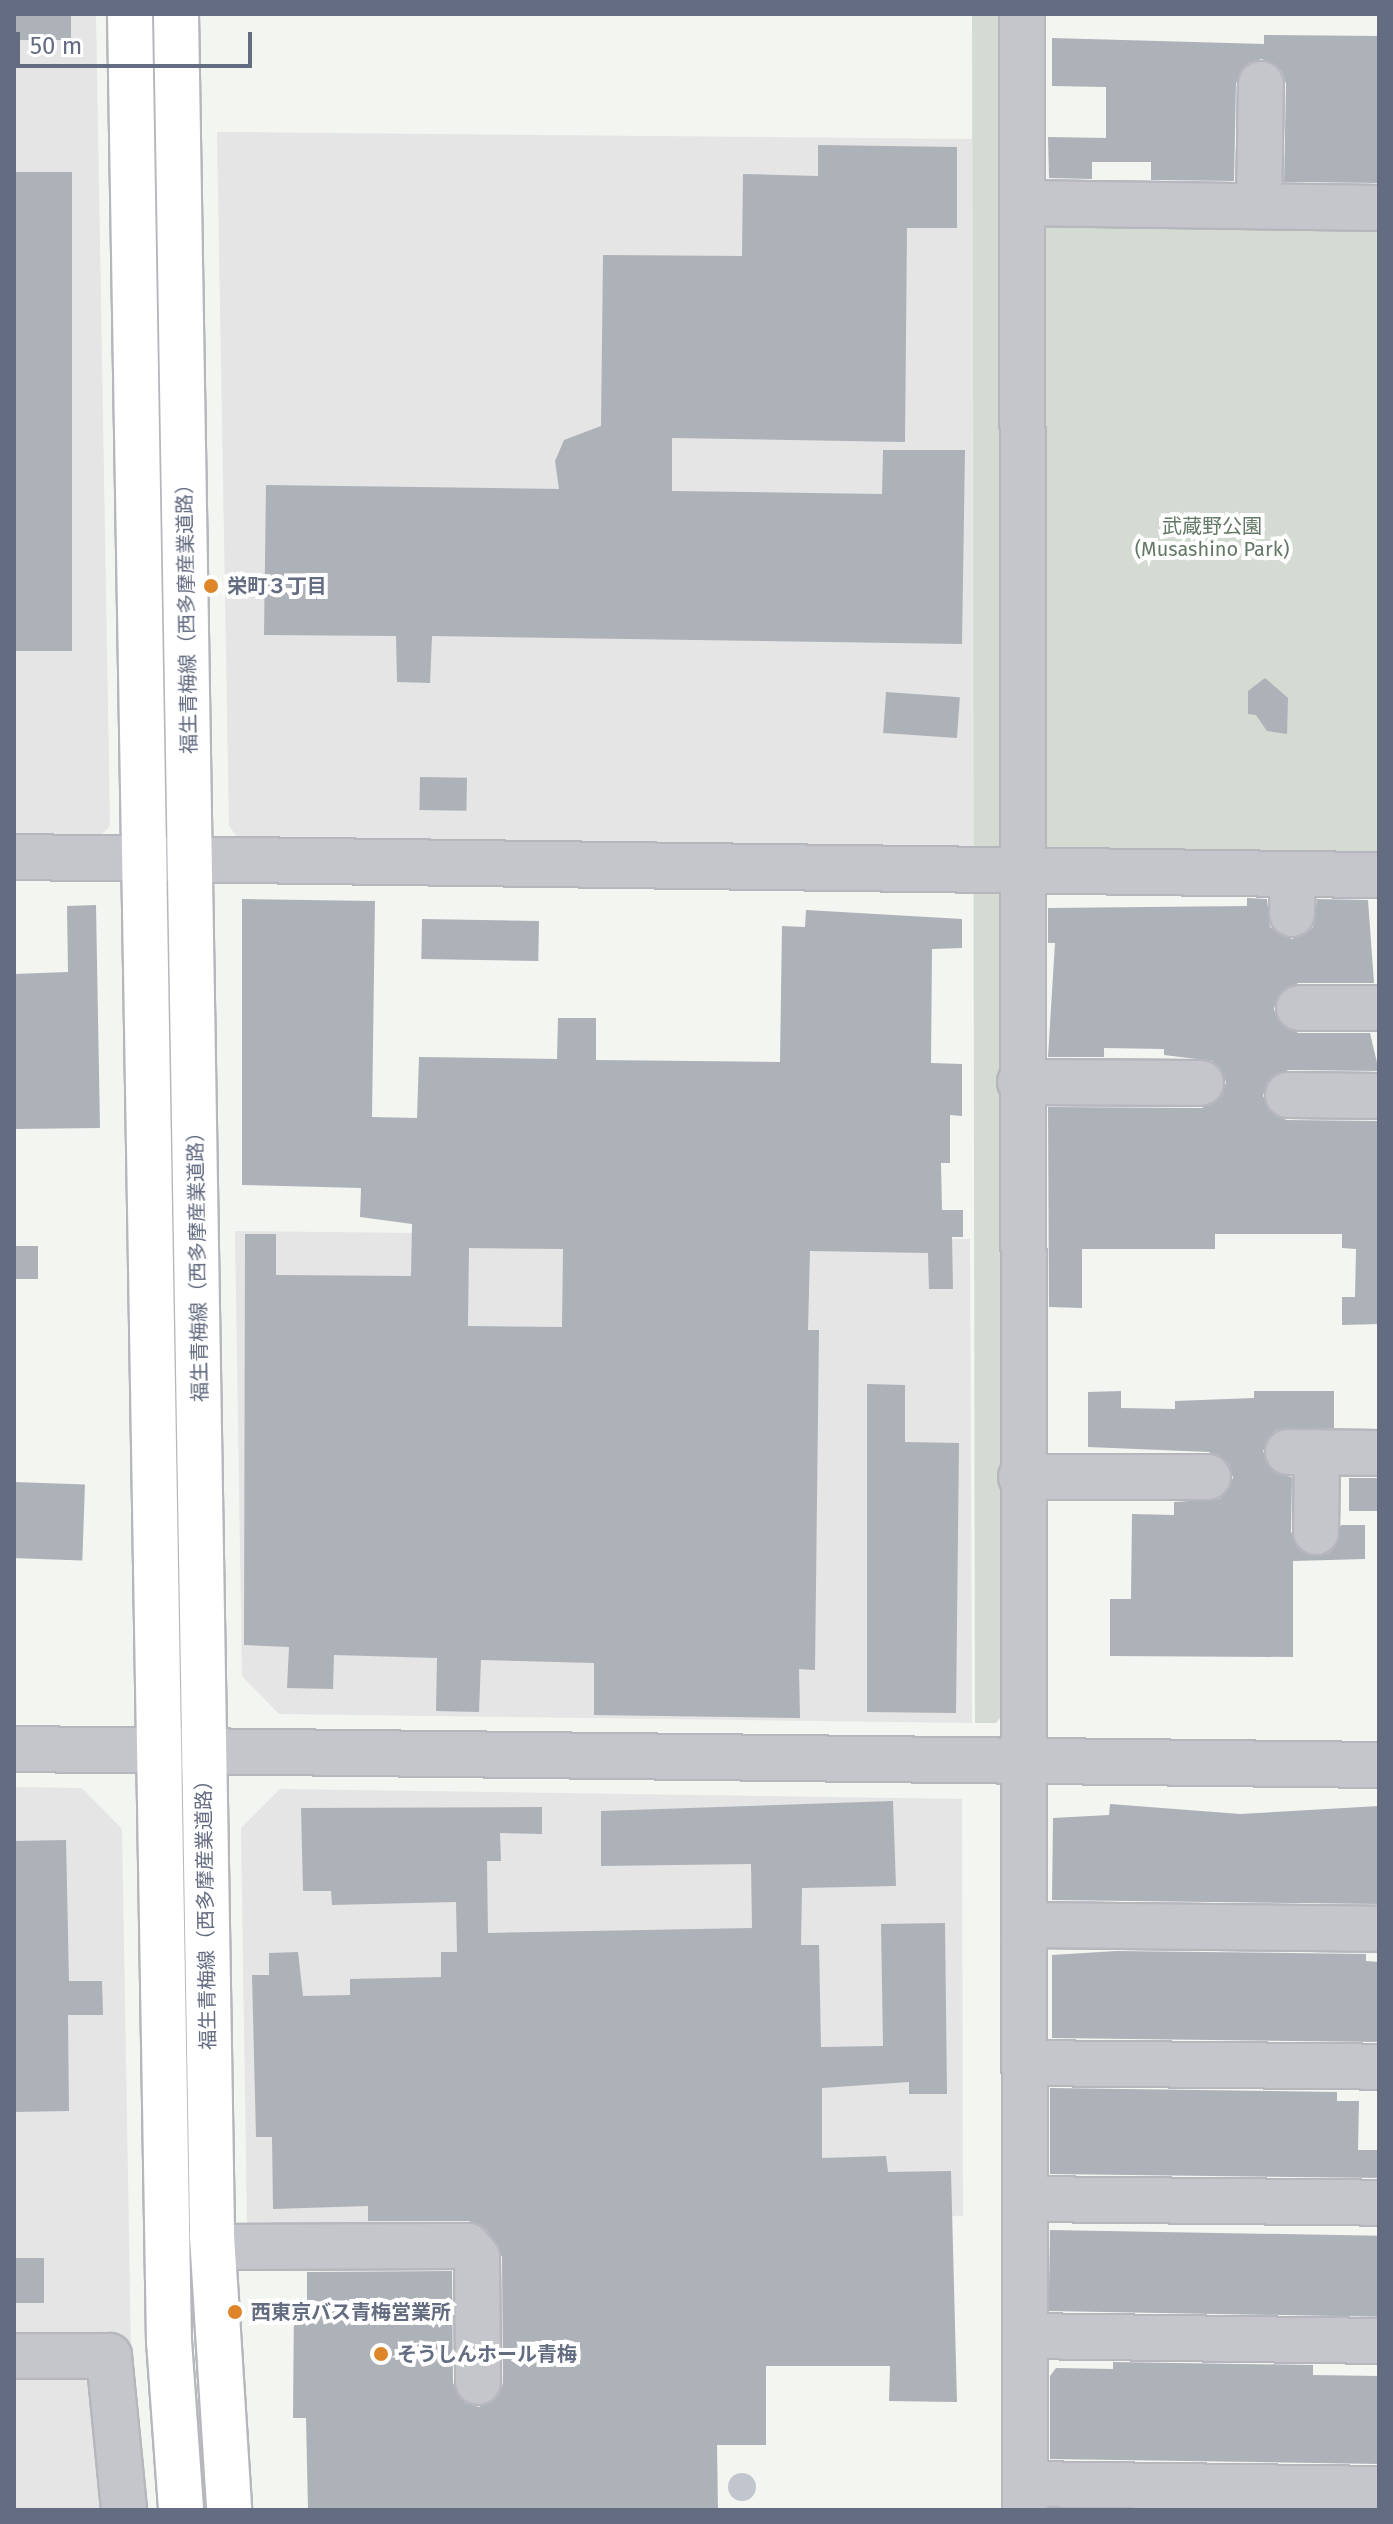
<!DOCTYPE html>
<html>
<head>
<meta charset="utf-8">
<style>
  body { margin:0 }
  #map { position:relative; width:1393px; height:2524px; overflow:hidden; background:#f3f5f1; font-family:"Fira Sans","Noto Sans JP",sans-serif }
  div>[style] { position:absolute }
  .built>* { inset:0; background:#e4e5e4 }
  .green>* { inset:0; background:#d3dbd2 }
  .water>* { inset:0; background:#c1c6ce }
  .round { border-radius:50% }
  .building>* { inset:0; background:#adb1b8; transform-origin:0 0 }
  .roads { filter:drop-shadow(2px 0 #b5b7bc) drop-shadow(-2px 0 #b5b7bc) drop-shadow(0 2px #b5b7bc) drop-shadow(0 -2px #b5b7bc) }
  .minor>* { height:44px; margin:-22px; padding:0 22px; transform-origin:22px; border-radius:22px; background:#c5c6cb }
  .major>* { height:44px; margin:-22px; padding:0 22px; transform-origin:22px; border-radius:22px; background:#fff }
  .dots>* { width:22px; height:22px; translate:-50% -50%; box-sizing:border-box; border:4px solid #fff; border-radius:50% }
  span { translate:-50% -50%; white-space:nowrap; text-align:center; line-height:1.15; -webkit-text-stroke:8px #fff; paint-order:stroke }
  .park-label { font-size:20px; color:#637865 }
  .poi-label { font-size:20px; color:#646c81; font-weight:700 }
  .left { translate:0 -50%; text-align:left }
  .street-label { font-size:20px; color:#646c81 }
  .frame { position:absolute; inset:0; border:16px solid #646c81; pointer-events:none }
  .scale { position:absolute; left:16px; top:32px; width:236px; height:36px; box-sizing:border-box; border:4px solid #646c81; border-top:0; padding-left:10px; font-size:24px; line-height:28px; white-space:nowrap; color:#646c81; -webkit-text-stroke:6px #fff; paint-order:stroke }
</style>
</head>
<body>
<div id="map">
  <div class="built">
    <i style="clip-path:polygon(14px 14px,96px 14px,110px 826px,99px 837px,14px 836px)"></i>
    <i style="clip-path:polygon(217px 132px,972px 139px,973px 851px,240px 841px,229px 826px)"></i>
    <i style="clip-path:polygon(235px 1231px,970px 1239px,972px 1723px,279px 1714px,242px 1676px)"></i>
    <i style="clip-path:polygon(14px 1787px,82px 1788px,122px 1829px,131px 2353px,142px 2510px,14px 2510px)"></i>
    <i style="clip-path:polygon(280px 1789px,962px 1799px,963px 2216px,247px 2226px,241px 1828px)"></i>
  </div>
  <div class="green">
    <i style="clip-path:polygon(147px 14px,157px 14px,154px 206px)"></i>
    <i style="clip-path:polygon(972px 14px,1008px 14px,1008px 1709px,996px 1723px,975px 1723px)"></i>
    <i style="clip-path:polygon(1056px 218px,1379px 222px,1379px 862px,1061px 860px,1044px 845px,1045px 229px)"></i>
    <i style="clip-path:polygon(155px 233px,169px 789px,160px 789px)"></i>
    <i style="clip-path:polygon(170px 933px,177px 1292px,172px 1289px)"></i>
    <i style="clip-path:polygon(193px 2252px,196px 2328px,194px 2330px,189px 2253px)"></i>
    <i style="clip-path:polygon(195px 2401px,200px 2405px,210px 2510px,201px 2510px)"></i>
  </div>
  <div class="water">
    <i class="round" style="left:728px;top:2473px;width:28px;height:28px"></i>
  </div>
  <div class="building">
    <i style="left:14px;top:14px;width:57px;height:26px"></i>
    <i style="clip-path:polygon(1264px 35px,1379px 36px,1379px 183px,1284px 182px,1286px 84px,1282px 71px,1262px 59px,1248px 63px,1236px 83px,1234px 181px,1151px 180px,1151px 162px,1092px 162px,1092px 179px,1049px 178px,1048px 137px,1106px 138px,1106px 87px,1052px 86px,1052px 38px,1264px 44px)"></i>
    <i style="clip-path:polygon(818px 145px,957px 147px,957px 228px,907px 228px,905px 442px,672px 438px,672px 491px,882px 494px,883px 450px,965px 450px,962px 644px,432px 636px,430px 683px,397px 682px,396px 636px,264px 635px,266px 485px,559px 489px,555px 461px,564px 440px,601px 426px,603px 255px,742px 256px,743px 174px,818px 176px)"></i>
    <i style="left:14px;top:172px;width:58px;height:479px"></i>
    <i style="clip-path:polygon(1265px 678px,1288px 698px,1287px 734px,1267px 731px,1256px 715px,1248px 714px,1248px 691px)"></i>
    <i style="left:886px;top:692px;width:74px;height:41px;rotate:4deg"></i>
    <i style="left:420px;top:777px;width:47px;height:33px;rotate:1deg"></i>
    <i style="clip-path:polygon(1247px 898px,1267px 899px,1270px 927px,1292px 939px,1313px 928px,1317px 899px,1368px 900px,1374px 983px,1298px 983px,1278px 995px,1274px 1009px,1278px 1021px,1298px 1033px,1370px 1033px,1379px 1071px,1288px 1070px,1267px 1082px,1263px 1096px,1275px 1116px,1287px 1120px,1379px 1121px,1379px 1324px,1342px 1325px,1342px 1297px,1355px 1297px,1356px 1249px,1342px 1248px,1342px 1234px,1215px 1234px,1215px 1249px,1082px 1249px,1082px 1308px,1049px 1307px,1048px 1107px,1202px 1108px,1222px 1096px,1226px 1082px,1213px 1061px,1164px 1055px,1164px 1049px,1104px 1048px,1104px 1057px,1048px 1057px,1055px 943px,1048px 943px,1048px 908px,1247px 906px)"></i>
    <i style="clip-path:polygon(evenodd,242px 899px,375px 901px,372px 1117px,417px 1118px,419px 1057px,557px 1059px,558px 1018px,596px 1018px,596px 1060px,780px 1062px,782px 926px,805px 927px,806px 910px,962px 919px,962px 948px,932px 949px,931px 1063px,962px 1064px,962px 1116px,950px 1115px,950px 1163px,941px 1163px,942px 1210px,963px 1210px,963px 1237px,952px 1237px,953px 1289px,929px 1289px,928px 1253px,810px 1251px,808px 1330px,819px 1330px,815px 1670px,799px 1669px,800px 1718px,594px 1715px,594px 1663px,481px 1660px,479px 1712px,436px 1711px,437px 1658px,334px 1655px,333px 1689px,287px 1688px,289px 1647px,244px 1645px,245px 1234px,276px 1234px,276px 1275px,411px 1276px,412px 1224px,360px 1217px,361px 1188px,242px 1185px,242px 899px,469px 1248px,563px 1249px,562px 1327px,468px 1326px,469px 1248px)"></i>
    <i style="clip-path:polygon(96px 905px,100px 1128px,14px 1129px,14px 974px,68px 972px,67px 906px)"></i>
    <i style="left:422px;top:919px;width:117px;height:40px;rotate:1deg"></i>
    <i style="left:14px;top:1246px;width:24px;height:33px"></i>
    <i style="clip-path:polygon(867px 1384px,905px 1385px,905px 1442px,959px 1443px,956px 1713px,867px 1712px)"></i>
    <i style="clip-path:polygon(1121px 1391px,1121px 1408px,1175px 1409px,1175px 1401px,1254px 1398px,1254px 1391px,1334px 1391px,1334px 1428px,1276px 1430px,1263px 1451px,1275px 1473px,1292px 1477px,1291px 1532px,1303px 1553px,1328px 1554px,1341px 1525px,1365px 1525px,1365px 1559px,1293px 1561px,1293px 1657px,1110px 1656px,1110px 1599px,1131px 1599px,1132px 1514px,1174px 1515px,1174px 1502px,1220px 1499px,1233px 1478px,1229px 1464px,1209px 1452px,1088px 1447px,1088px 1392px)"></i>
    <i style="left:1349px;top:1478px;width:30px;height:33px"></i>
    <i style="left:14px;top:1482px;width:71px;height:76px;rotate:2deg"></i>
    <i style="clip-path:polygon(893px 1801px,896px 1886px,802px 1888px,801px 1945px,819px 1945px,821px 2047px,883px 2046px,881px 1924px,945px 1923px,947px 2094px,909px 2094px,909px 2082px,822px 2088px,822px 2158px,886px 2156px,888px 2172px,951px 2171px,957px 2402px,889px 2401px,890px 2366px,766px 2366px,766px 2445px,717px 2445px,718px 2510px,308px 2510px,306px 2418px,293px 2418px,294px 2300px,307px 2301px,307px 2272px,452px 2271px,453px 2383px,465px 2403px,479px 2407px,499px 2395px,503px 2383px,502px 2257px,487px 2230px,469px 2221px,368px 2221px,368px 2206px,273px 2209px,272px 2137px,256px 2137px,252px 1975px,269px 1975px,269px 1953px,298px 1952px,303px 1996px,350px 1995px,350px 1979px,441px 1977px,441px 1952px,457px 1952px,456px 1902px,332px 1905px,331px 1891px,303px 1891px,301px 1808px,542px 1807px,542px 1834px,500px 1833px,501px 1861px,487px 1861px,488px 1933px,752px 1928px,751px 1864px,601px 1866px,601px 1811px)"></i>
    <i style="clip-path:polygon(1110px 1804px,1240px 1814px,1379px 1806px,1379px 1904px,1052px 1900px,1053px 1818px,1109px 1815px)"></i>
    <i style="clip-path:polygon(66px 1840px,69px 1981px,102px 1981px,103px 2015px,68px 2015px,69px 2111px,14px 2112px,14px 1841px)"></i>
    <i style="clip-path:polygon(1116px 1951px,1366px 1954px,1366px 1961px,1379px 1962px,1379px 2042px,1052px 2038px,1052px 1955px)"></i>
    <i style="clip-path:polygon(1050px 2088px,1337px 2092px,1337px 2101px,1359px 2101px,1358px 2150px,1379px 2150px,1379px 2178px,1050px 2174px)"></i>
    <i style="left:1050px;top:2230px;width:329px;height:81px;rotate:1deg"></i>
    <i style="left:14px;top:2258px;width:30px;height:45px"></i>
    <i style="clip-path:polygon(1113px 2362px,1313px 2365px,1313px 2375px,1379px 2376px,1379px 2464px,1050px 2459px,1050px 2376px,1056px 2368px,1113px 2369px)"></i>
  </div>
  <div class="roads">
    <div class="minor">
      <i style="left:1022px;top:14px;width:2496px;rotate:89.93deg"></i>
      <i style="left:1022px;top:203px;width:357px;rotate:0.8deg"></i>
      <i style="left:1259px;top:206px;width:122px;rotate:-89.1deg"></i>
      <i style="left:14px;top:857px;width:1365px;rotate:0.76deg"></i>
      <i style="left:1292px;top:914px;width:39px;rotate:-89deg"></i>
      <i style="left:1299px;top:1008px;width:80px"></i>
      <i style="left:1020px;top:1082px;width:181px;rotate:0.3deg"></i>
      <i style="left:1288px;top:1095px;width:91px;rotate:0.6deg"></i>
      <i style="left:1288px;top:1452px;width:91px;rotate:0.6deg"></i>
      <i style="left:1021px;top:1477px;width:187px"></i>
      <i style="left:1316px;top:1532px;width:80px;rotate:-89.3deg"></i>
      <i style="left:14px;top:1749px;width:1365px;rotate:0.67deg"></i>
      <i style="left:1026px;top:1925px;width:353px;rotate:0.6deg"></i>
      <i style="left:1026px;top:2063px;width:353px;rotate:0.6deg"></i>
      <i style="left:1026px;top:2199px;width:353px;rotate:0.6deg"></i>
      <i style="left:213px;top:2247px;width:255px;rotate:-0.2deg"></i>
      <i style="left:468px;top:2246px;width:14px;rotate:51deg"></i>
      <i style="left:477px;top:2257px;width:125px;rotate:89.5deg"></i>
      <i style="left:1025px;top:2336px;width:354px;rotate:0.8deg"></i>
      <i style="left:14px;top:2356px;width:95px"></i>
      <i style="left:109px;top:2356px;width:155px;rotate:84.4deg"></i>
      <i style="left:1025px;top:2484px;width:354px;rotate:0.8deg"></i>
    </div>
    <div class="major">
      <i style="left:130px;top:14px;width:2327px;rotate:89.04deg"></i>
      <i style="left:169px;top:2341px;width:169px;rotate:85.9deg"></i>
      <i style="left:176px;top:14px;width:2222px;rotate:89.07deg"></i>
      <i style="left:212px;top:2236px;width:275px;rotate:86.4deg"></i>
    </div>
  </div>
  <div class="dots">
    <i style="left:211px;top:586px;background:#dd8528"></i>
    <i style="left:235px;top:2312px;background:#dd8528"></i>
    <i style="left:381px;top:2354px;background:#dd8528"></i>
  </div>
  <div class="park-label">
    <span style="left:1212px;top:538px">武蔵野公園<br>(Musashino Park)</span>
  </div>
  <div class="poi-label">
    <span class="left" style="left:227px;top:586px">栄町３丁目</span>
    <span class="left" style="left:251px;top:2312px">西東京バス青梅営業所</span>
    <span class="left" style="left:397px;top:2354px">そうしんホール青梅</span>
  </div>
  <div class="street-label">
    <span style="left:187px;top:614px;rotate:-91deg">福生青梅線（西多摩産業道路）</span>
    <span style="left:198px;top:1262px;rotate:-91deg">福生青梅線（西多摩産業道路）</span>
    <span style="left:206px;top:1910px;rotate:-91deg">福生青梅線（西多摩産業道路）</span>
  </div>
  <div class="frame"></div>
  <div class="scale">50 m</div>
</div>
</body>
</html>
